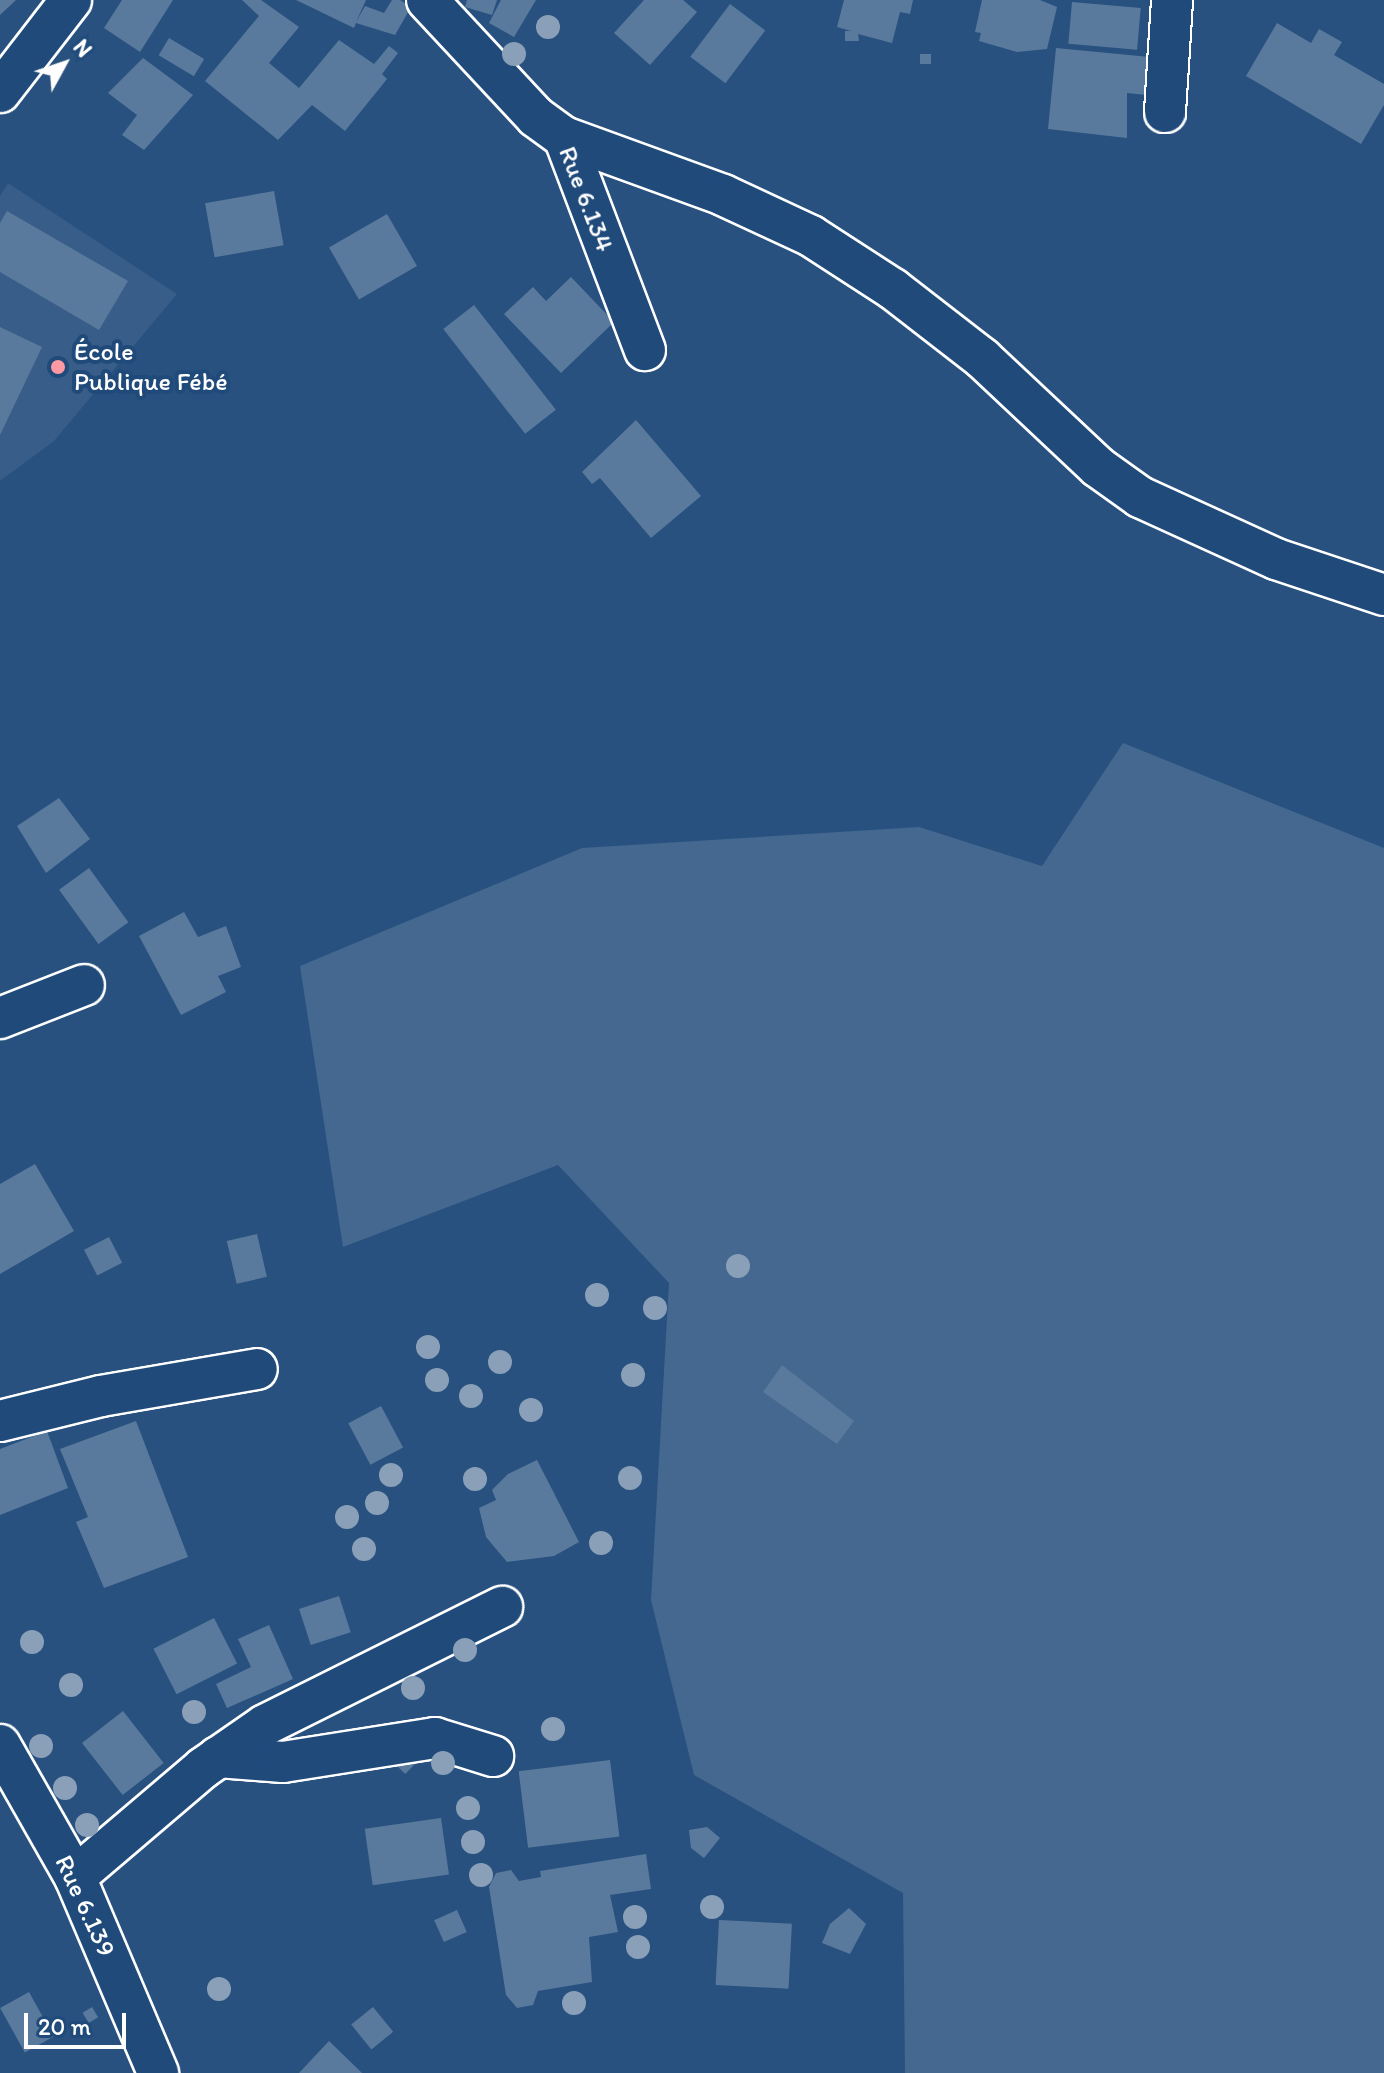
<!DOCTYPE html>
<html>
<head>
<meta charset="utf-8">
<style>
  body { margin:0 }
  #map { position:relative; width:1384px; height:2073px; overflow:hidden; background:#28517f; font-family:Itim,sans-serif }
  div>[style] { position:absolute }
  .built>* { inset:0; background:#375d88 }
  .green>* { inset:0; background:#446890 }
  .building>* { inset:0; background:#5a7a9d; transform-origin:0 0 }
  .roads { filter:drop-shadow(2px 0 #fff) drop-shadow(-2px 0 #fff) drop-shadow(0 2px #fff) drop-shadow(0 -2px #fff) }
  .minor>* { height:40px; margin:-20px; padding:0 20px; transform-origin:20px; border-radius:20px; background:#1f4a7a }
  .trees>* { width:24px; height:24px; margin:-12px; border-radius:50%; background:#8aa0b9 }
  .dots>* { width:22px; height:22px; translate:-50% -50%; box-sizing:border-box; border:4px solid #1f4a7a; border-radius:50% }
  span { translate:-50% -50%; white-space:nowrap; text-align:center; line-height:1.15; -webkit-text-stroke:8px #1f4a7a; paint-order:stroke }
  .street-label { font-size:26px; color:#fff }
  .poi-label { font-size:26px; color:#fff }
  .left { translate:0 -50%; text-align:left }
  .north { position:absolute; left:24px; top:24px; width:80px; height:80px; -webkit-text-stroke:6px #1f4a7a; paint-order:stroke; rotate:50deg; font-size:22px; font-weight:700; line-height:32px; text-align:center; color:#fff }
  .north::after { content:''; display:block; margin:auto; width:28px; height:36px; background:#fff; clip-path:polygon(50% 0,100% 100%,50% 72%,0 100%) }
  .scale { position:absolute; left:24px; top:2013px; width:102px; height:36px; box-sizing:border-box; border:4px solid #fff; border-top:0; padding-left:10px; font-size:24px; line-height:28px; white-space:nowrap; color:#fff; -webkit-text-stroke:6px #1f4a7a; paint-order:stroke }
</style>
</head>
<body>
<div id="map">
  <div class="built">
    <i style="clip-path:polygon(8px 183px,177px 294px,54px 441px,0 481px,0 196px)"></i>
  </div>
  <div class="green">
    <i style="clip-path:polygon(1123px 743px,1384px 848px,1384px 2073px,905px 2073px,903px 1893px,694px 1775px,651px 1600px,669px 1283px,558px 1165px,343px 1247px,300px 966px,582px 848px,919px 827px,1042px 866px)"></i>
  </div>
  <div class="building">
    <i style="clip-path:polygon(0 0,16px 0,0 15px)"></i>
    <i style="clip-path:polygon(122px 0,173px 0,140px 52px,104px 28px)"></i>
    <i style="clip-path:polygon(242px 0,261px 0,299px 27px,269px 63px,299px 88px,339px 40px,374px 64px,389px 46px,398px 53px,382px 74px,387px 79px,345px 131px,312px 105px,278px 140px,205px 81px,259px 16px)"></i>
    <i style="clip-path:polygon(296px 0,366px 0,356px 22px,365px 6px,384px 13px,392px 0,400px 0,411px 7px,395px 35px,356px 23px,354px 28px)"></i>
    <i style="clip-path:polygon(467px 0,497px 0,492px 15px,465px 7px)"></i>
    <i style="clip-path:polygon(501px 0,536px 0,514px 37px,489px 23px)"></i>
    <i style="clip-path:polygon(644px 0,683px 0,697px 12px,650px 65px,614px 33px)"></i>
    <i style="clip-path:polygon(844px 0,913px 0,910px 14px,900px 12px,892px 43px,858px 34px,859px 41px,845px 41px,845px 31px,851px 31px,837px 27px)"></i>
    <i style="clip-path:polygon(982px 0,1040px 0,1057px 7px,1047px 49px,1017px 52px,979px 41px,981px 33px,975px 32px)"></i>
    <i style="left:1072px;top:2px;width:69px;height:42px;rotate:5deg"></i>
    <i style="left:730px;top:4px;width:44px;height:66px;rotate:37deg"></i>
    <i style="clip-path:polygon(1277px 23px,1311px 43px,1319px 29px,1342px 42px,1334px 55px,1384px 84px,1384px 105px,1361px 144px,1246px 76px)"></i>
    <i style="left:169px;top:38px;width:41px;height:20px;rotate:31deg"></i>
    <i style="clip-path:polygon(1056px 48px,1160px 58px,1156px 96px,1127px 93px,1127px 138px,1048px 129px)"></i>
    <i style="left:920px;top:54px;width:11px;height:10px"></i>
    <i style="clip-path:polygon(143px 58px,193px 95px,144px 150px,122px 135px,137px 115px,108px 93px)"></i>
    <i style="left:274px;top:191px;width:55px;height:70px;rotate:80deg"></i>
    <i style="clip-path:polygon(7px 211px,128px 281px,99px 330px,0 272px,0 223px)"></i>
    <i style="left:387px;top:214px;width:60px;height:67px;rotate:60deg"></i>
    <i style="clip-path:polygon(571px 277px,614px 322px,561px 373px,504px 314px,533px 287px,546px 301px)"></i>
    <i style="left:474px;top:305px;width:133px;height:39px;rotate:52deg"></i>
    <i style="clip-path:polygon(0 327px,42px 347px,0 435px)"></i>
    <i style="clip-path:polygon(636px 420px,701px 496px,651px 538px,600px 478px,592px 484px,582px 472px)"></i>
    <i style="clip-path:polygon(59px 798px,90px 839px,46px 873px,17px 826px)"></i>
    <i style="left:89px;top:868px;width:67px;height:37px;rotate:54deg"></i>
    <i style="clip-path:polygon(184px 912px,198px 937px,226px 926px,241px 967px,218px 976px,226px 992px,181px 1015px,139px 936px)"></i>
    <i style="clip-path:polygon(35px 1164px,74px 1231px,0 1274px,0 1184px)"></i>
    <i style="left:257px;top:1234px;width:44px;height:31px;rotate:77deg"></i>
    <i style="left:109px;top:1237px;width:29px;height:28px;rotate:63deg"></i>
    <i style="clip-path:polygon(782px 1365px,854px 1421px,837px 1444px,763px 1392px)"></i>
    <i style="left:381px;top:1406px;width:47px;height:37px;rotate:62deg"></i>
    <i style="clip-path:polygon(136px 1421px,188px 1557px,104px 1588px,76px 1522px,88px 1517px,60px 1449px)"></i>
    <i style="clip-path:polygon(47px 1431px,68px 1488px,0 1515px,0 1449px)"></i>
    <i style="clip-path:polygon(537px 1460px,579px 1542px,554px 1556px,507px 1562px,486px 1537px,479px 1508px,496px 1500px,492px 1490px,508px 1474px)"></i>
    <i style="left:339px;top:1596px;width:38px;height:42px;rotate:72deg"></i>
    <i style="left:214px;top:1618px;width:51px;height:68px;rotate:63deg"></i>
    <i style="clip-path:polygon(269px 1625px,293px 1679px,227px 1708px,216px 1684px,251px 1667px,238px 1639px)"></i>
    <i style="left:123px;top:1711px;width:66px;height:52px;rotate:52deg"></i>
    <i style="left:403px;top:1752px;width:17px;height:14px;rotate:45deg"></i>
    <i style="left:610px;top:1760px;width:77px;height:92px;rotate:83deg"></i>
    <i style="left:441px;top:1818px;width:57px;height:77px;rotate:82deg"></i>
    <i style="clip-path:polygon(707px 1827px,720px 1838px,704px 1858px,691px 1848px,689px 1830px)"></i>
    <i style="clip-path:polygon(646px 1854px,651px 1889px,610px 1895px,618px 1932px,589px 1937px,592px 1982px,538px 1991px,533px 2005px,517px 2008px,506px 1995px,489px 1887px,496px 1873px,511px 1870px,519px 1881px,541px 1877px,540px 1871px)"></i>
    <i style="clip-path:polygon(849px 1908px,866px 1924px,850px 1954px,822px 1943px,830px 1924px)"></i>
    <i style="left:457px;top:1910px;width:24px;height:25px;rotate:66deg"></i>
    <i style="left:719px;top:1920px;width:73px;height:65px;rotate:3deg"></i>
    <i style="left:29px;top:1992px;width:51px;height:33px;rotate:61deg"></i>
    <i style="left:92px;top:2007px;width:12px;height:11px;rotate:59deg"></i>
    <i style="left:373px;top:2007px;width:32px;height:28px;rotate:51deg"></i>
    <i style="clip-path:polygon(329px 2041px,362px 2073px,299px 2073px)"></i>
  </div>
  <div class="roads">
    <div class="minor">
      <i style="left:427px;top:0;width:160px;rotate:47deg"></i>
      <i style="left:536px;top:117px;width:34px;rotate:36deg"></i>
      <i style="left:564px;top:137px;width:228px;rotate:69.2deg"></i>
      <i style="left:0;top:92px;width:116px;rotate:-52.3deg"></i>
      <i style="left:1165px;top:112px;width:112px;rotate:-86.4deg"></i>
      <i style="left:564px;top:137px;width:169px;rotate:20deg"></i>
      <i style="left:723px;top:195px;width:97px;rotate:25deg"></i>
      <i style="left:811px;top:236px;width:98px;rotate:32.9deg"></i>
      <i style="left:893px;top:289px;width:113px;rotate:37.8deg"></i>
      <i style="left:982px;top:358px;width:159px;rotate:43.2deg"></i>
      <i style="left:1098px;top:467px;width:52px;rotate:35.5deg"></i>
      <i style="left:1140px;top:497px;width:149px;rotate:24.5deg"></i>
      <i style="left:1276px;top:559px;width:114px;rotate:18.4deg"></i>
      <i style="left:0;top:1018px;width:90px;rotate:-21.4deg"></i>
      <i style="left:0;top:1421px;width:104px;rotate:-13.9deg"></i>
      <i style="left:101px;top:1396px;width:158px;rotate:-9.8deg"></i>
      <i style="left:0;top:1745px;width:152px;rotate:60.4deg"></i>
      <i style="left:75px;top:1877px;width:213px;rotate:67deg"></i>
      <i style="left:218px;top:1757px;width:65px;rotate:4.4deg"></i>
      <i style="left:283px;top:1762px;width:154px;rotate:-9deg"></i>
      <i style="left:435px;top:1738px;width:61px;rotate:17.2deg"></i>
      <i style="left:75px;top:1877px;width:168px;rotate:-40.4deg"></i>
      <i style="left:203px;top:1768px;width:75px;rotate:-34.7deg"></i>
      <i style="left:265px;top:1725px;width:265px;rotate:-26.5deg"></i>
    </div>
  </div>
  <div class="trees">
    <i style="left:548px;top:27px"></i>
    <i style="left:514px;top:54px"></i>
    <i style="left:738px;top:1266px"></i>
    <i style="left:597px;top:1295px"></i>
    <i style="left:655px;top:1308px"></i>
    <i style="left:428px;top:1347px"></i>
    <i style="left:500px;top:1362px"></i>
    <i style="left:633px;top:1375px"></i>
    <i style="left:437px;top:1380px"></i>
    <i style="left:471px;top:1396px"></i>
    <i style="left:531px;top:1410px"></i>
    <i style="left:391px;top:1475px"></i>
    <i style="left:630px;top:1478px"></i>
    <i style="left:475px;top:1479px"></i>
    <i style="left:377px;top:1503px"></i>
    <i style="left:347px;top:1517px"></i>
    <i style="left:601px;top:1543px"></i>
    <i style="left:364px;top:1549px"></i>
    <i style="left:32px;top:1642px"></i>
    <i style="left:465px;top:1650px"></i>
    <i style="left:71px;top:1685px"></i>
    <i style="left:413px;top:1688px"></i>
    <i style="left:194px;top:1712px"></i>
    <i style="left:553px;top:1729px"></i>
    <i style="left:41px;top:1746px"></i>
    <i style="left:443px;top:1763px"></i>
    <i style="left:65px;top:1788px"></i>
    <i style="left:468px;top:1808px"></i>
    <i style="left:87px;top:1825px"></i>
    <i style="left:473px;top:1842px"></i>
    <i style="left:481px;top:1875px"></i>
    <i style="left:712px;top:1907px"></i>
    <i style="left:635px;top:1917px"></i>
    <i style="left:638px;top:1947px"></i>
    <i style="left:219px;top:1989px"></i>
    <i style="left:574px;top:2003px"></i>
  </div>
  <div class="dots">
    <i style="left:58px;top:367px;background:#ff9aa2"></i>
  </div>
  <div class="street-label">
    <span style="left:586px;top:199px;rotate:69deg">Rue 6.134</span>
    <span style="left:85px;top:1906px;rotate:65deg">Rue 6.139</span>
  </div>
  <div class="poi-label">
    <span class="left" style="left:74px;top:367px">École<br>Publique Fébé</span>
  </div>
  <div class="north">N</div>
  <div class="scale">20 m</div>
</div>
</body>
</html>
